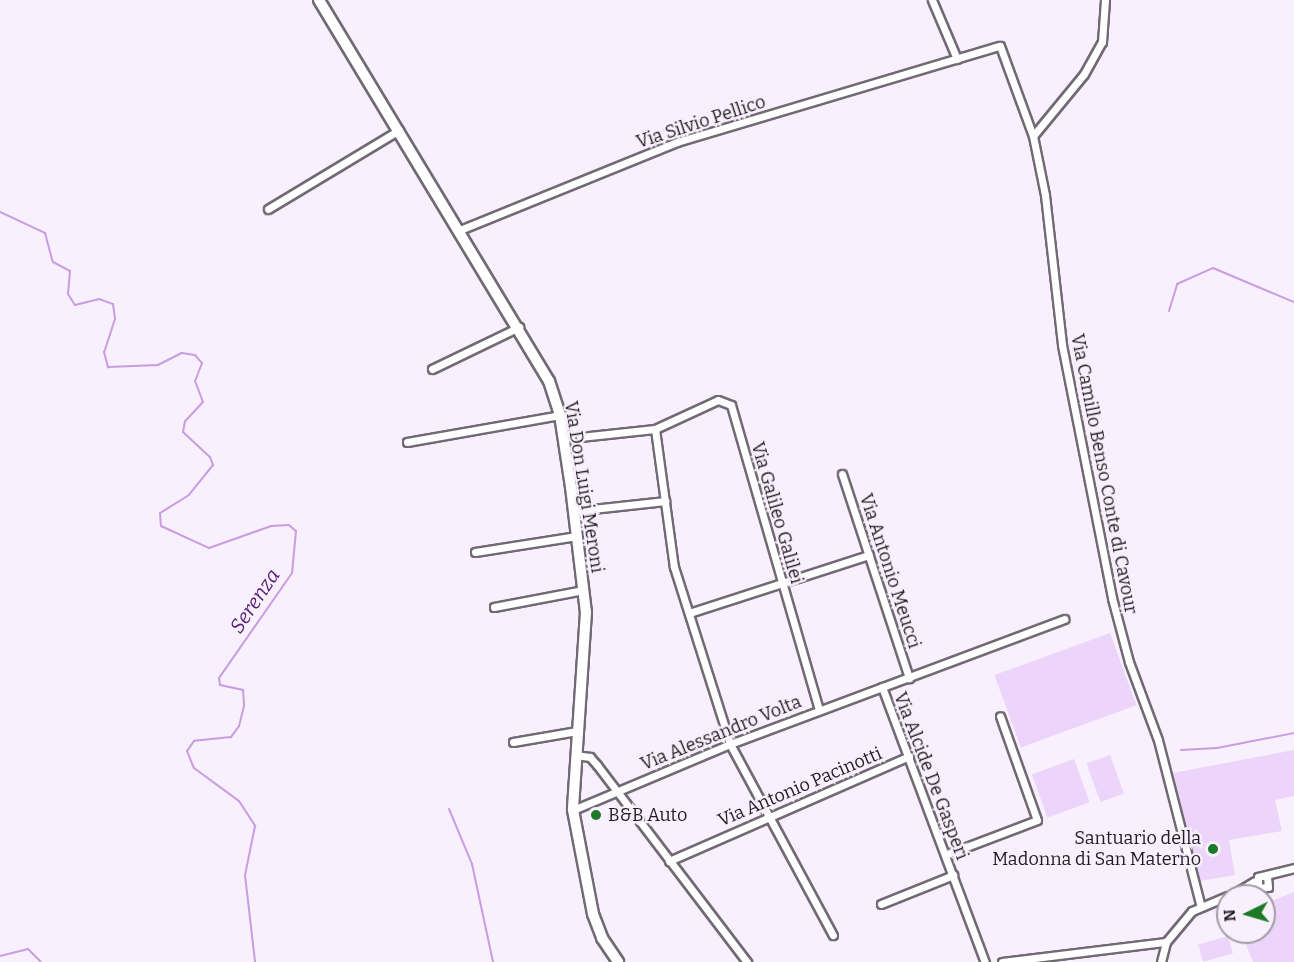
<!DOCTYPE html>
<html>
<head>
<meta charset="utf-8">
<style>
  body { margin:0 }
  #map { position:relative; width:1294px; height:962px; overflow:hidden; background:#f8f0fc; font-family:Bitter,serif }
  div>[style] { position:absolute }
  .green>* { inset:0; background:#edd4fb; transform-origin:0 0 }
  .stream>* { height:2px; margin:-1px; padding:0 1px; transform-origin:1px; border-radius:1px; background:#ca9ce1 }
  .roads { filter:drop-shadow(2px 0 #716a74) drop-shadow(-2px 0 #716a74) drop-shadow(0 2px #716a74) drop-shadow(0 -2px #716a74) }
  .street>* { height:7px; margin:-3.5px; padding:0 3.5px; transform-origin:3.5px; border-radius:3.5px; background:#fff }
  .secondary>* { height:10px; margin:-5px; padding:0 5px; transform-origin:5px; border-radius:5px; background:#fff }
  .dots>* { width:16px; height:16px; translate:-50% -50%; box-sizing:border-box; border:3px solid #f8f0fc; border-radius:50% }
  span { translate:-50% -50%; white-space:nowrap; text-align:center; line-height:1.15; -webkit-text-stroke:4.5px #f8f0fc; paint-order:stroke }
  .street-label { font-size:18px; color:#201d22 }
  .poi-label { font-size:18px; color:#201d22 }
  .left { translate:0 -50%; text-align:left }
  .right { translate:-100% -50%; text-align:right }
  .water-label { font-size:20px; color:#592072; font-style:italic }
  .north { position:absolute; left:1216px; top:884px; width:60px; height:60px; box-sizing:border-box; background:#f8f0fc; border:2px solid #a29ca5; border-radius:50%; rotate:265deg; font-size:16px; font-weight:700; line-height:24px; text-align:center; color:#201d22 }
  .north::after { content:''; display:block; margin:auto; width:21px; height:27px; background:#1c7928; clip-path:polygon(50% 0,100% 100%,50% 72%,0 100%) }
</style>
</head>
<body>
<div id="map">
  <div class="green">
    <i style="left:1110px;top:633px;width:77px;height:123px;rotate:70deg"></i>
    <i style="clip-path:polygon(1294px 750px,1294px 796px,1275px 800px,1282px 831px,1229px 840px,1235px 875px,1200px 881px,1173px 773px)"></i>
    <i style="left:1110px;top:755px;width:41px;height:25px;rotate:70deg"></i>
    <i style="left:1074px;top:759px;width:46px;height:45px;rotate:70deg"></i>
    <i style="clip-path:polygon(1294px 892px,1294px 962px,1253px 962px,1241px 932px,1264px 932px,1264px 904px)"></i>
    <i style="left:1228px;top:936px;width:18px;height:31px;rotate:74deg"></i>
  </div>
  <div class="stream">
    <i style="left:0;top:212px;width:50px;rotate:25deg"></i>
    <i style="left:45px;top:233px;width:30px;rotate:75deg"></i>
    <i style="left:53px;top:262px;width:19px;rotate:28deg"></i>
    <i style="left:70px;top:271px;width:23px;rotate:95deg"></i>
    <i style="left:68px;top:294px;width:13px;rotate:58deg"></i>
    <i style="left:75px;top:305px;width:25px;rotate:-14deg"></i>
    <i style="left:99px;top:299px;width:15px;rotate:20deg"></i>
    <i style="left:113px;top:304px;width:15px;rotate:82deg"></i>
    <i style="left:115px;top:319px;width:35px;rotate:108deg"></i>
    <i style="left:104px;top:352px;width:16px;rotate:75deg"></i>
    <i style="left:108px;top:367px;width:50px;rotate:-2.3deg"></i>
    <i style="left:158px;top:365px;width:27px;rotate:-27deg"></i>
    <i style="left:182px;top:353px;width:13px;rotate:9deg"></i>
    <i style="left:195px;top:355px;width:11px;rotate:49deg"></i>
    <i style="left:202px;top:363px;width:19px;rotate:111deg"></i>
    <i style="left:195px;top:381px;width:22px;rotate:69deg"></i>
    <i style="left:203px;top:402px;width:26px;rotate:133deg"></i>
    <i style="left:185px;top:421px;width:11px;rotate:100deg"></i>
    <i style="left:183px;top:432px;width:37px;rotate:43deg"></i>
    <i style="left:210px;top:457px;width:9px;rotate:69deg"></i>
    <i style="left:213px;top:465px;width:38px;rotate:129deg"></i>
    <i style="left:189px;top:495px;width:34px;rotate:148deg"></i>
    <i style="left:160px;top:513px;width:13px;rotate:86deg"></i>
    <i style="left:161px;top:526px;width:53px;rotate:24.6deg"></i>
    <i style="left:209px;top:548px;width:66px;rotate:-19.5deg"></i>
    <i style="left:271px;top:526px;width:18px;rotate:-3deg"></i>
    <i style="left:289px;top:525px;width:9px;rotate:41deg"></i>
    <i style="left:296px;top:531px;width:42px;rotate:95.4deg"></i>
    <i style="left:292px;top:573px;width:128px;rotate:124.8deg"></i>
    <i style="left:219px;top:678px;width:7px;rotate:82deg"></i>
    <i style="left:220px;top:685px;width:24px;rotate:12deg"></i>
    <i style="left:243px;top:690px;width:16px;rotate:86deg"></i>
    <i style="left:244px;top:706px;width:21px;rotate:104deg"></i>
    <i style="left:239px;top:726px;width:14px;rotate:126deg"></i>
    <i style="left:231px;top:737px;width:37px;rotate:174deg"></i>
    <i style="left:194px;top:741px;width:12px;rotate:125deg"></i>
    <i style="left:187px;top:751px;width:18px;rotate:68deg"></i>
    <i style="left:194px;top:768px;width:56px;rotate:36.3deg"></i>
    <i style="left:239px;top:801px;width:30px;rotate:57deg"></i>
    <i style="left:255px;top:826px;width:50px;rotate:101.5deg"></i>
    <i style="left:245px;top:875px;width:88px;rotate:83.4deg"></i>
    <i style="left:1169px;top:311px;width:28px;rotate:-73deg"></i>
    <i style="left:1177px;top:284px;width:39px;rotate:-24deg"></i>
    <i style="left:1213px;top:268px;width:88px;rotate:22.8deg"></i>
    <i style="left:1181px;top:750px;width:36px;rotate:-3deg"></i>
    <i style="left:1217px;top:748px;width:78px;rotate:-11deg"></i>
    <i style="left:449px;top:809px;width:60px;rotate:67.3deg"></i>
    <i style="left:472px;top:864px;width:100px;rotate:77.9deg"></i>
    <i style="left:0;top:956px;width:29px;rotate:-14deg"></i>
    <i style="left:28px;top:949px;width:18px;rotate:45deg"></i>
  </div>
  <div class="roads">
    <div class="street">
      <i style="left:932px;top:0;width:64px;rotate:67deg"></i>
      <i style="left:1033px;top:136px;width:80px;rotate:-50.6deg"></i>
      <i style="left:1084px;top:74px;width:37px;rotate:-61deg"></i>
      <i style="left:1102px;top:42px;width:42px;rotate:-85.9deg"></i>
      <i style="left:268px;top:209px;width:153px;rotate:-31.1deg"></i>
      <i style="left:460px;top:230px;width:234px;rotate:-22.1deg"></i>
      <i style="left:677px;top:142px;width:337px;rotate:-16.6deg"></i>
      <i style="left:1000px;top:46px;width:96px;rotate:69.9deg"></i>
      <i style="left:1033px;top:136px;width:60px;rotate:78.5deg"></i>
      <i style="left:1045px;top:195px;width:151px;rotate:83.5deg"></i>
      <i style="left:1062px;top:345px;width:258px;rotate:78.8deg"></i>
      <i style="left:1112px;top:598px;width:66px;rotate:75.1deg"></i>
      <i style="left:1129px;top:662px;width:83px;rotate:69.6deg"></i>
      <i style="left:1158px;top:740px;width:169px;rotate:75.6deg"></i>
      <i style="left:432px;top:369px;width:97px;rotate:-25.8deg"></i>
      <i style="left:655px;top:429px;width:139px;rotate:82.2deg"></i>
      <i style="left:674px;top:567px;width:186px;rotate:72.4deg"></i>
      <i style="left:730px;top:744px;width:217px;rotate:61.7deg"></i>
      <i style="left:655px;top:429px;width:69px;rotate:-24.7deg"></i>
      <i style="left:718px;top:400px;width:14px;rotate:21deg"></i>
      <i style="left:731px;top:405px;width:316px;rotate:73.9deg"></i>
      <i style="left:580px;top:437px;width:75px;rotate:-6.1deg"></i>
      <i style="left:407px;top:442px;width:155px;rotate:-10deg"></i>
      <i style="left:842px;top:474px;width:215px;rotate:71.8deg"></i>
      <i style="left:574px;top:511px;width:92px;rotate:-6.3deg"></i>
      <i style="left:475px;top:552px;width:103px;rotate:-8.9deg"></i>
      <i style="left:494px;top:607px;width:91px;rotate:-10.8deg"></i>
      <i style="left:689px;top:613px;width:189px;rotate:-17.9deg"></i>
      <i style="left:882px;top:687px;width:294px;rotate:69.5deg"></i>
      <i style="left:513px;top:742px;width:65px;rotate:-9.8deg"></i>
      <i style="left:575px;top:755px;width:15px;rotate:8deg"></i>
      <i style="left:590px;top:757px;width:11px;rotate:49deg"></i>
      <i style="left:597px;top:765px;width:248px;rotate:52.7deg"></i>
      <i style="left:573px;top:810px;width:170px;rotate:-22.8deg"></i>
      <i style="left:730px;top:744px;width:357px;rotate:-20.5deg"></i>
      <i style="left:945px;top:855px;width:98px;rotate:-20.8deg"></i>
      <i style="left:1037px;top:820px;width:110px;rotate:-109.6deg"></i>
      <i style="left:669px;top:861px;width:262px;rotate:-23.6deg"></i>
      <i style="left:1267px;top:877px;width:10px;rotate:84deg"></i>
      <i style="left:1268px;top:887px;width:10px;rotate:174deg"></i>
      <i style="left:1258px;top:888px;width:11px;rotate:-90deg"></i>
      <i style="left:1258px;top:877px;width:37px;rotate:-14deg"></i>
      <i style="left:1230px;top:896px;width:29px;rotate:-31deg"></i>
      <i style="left:881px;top:904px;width:78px;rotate:-21.9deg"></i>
      <i style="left:1002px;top:962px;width:165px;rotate:-7deg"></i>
      <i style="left:1161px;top:962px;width:21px;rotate:-76deg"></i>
      <i style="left:1166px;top:942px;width:40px;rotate:-50deg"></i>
      <i style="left:1192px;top:911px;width:39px;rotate:-23deg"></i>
    </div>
    <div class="secondary">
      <i style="left:319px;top:0;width:445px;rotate:58.9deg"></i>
      <i style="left:549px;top:381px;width:36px;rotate:72deg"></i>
      <i style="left:560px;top:415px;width:73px;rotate:81.3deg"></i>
      <i style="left:571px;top:487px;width:126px;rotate:83.2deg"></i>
      <i style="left:586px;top:612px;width:198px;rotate:93.8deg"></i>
      <i style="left:573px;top:810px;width:106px;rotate:79.1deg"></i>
      <i style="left:593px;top:914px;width:26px;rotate:69deg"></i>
      <i style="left:602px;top:938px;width:29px;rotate:56deg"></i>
    </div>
  </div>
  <div class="dots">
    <i style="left:596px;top:815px;background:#1c7928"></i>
    <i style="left:1213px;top:849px;background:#1c7928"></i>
  </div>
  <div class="street-label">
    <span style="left:701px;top:122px;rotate:-18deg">Via Silvio Pellico</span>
    <span style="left:1104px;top:474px;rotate:79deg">Via Camillo Benso Conte di Cavour</span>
    <span style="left:584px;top:487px;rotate:81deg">Via Don Luigi Meroni</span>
    <span style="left:777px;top:513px;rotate:74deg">Via Galileo Galilei</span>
    <span style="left:890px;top:571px;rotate:72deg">Via Antonio Meucci</span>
    <span style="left:721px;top:733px;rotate:-22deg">Via Alessandro Volta</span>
    <span style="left:931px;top:776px;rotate:69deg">Via Alcide De Gasperi</span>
    <span style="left:800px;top:787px;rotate:-23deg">Via Antonio Pacinotti</span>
  </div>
  <div class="poi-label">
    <span class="left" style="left:608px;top:815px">B&amp;B Auto</span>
    <span class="right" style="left:1201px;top:849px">Santuario della<br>Madonna di San Materno</span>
  </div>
  <div class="water-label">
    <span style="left:255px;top:601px;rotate:-56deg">Serenza</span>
  </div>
  <div class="north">N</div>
</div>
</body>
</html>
